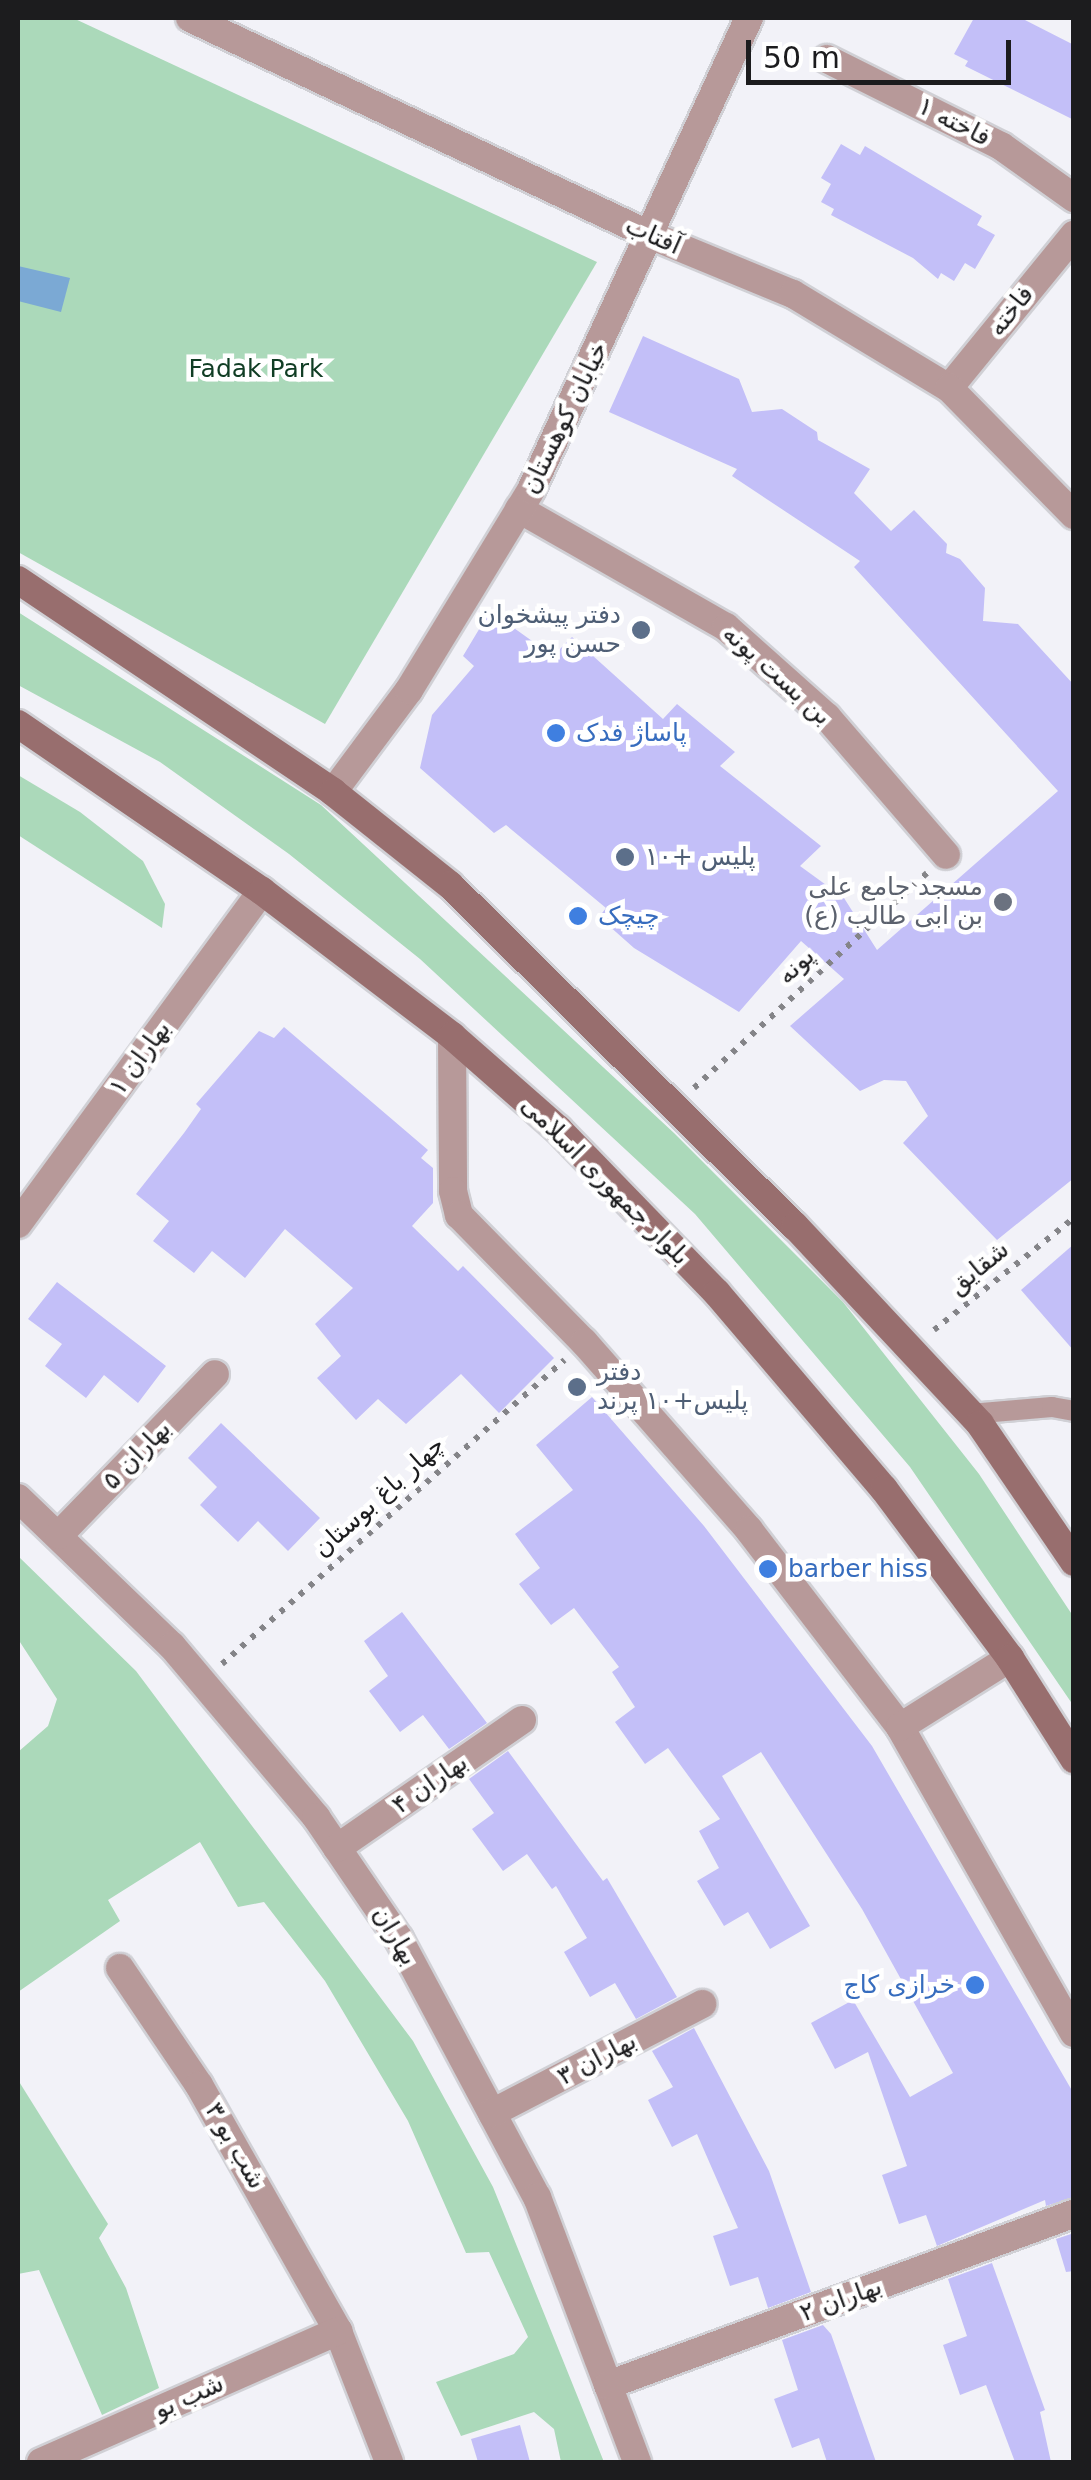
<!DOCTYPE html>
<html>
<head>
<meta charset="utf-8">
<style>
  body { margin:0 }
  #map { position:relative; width:1091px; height:2480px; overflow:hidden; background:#f2f2f8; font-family:"DejaVu Sans",Cairo,sans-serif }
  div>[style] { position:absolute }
  .green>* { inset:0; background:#abd9ba }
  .water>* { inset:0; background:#7ba9d4 }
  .building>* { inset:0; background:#c3bff8 }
  .path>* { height:6px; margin-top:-3px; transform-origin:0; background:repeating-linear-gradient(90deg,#848488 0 5px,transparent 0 13px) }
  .roads { filter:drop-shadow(2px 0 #d0d0d5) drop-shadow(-2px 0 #d0d0d5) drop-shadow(0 2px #d0d0d5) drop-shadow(0 -2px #d0d0d5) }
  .service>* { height:20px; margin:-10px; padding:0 10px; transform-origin:10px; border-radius:10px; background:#b79999 }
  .minor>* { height:28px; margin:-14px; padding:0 14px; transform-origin:14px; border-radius:14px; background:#b79999 }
  .tertiary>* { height:28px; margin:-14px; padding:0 14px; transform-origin:14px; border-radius:14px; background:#b79999 }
  .secondary>* { height:28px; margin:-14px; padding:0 14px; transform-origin:14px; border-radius:14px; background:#986e6e }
  .dots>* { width:28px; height:28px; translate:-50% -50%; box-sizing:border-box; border:5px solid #fff; border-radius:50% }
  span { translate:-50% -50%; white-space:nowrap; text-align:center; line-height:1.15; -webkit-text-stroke:9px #fff; paint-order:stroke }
  .street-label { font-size:25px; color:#1c1c1e }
  .park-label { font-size:25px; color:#103d24 }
  .service-label { font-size:25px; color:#4e5e75 }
  .right { translate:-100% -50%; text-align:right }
  .left { translate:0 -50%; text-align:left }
  .shop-label { font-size:25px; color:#366cbe }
  .worship-label { font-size:25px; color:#5b616d }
  .frame { position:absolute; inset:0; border:20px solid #1c1c1e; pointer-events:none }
  .scale { position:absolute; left:746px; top:40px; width:265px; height:45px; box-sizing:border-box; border:5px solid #1c1c1e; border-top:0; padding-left:12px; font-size:30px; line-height:35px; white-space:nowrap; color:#1c1c1e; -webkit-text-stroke:8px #fff; paint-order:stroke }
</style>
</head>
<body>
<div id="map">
  <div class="green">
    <i style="clip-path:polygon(18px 18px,73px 18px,597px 262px,325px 724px,18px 552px)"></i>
    <i style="clip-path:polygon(18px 612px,321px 805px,674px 1133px,843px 1302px,979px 1474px,1073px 1616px,1073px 1705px,910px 1467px,695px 1214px,420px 959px,289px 854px,160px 762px,18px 685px)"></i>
    <i style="clip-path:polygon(18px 775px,80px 812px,143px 861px,165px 904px,162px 928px,18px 835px)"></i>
    <i style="clip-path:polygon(18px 1556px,136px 1671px,413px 2041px,493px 2187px,604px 2462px,561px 2462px,554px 2429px,534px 2412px,461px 2436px,436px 2382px,514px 2354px,528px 2337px,489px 2252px,466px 2253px,408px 2121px,325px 1981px,264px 1902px,238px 1907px,200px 1842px,108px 1900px,120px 1921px,18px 1992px,18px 1752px,48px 1726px,57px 1699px,18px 1639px)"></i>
    <i style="clip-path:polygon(18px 2080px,108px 2224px,99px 2238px,126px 2288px,159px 2388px,102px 2415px,39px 2270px,18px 2274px)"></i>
  </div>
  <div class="water">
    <i style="clip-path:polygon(18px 266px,70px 278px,61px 312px,18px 301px)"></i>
  </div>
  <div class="building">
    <i style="clip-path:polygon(974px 18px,1021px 18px,1074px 45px,1074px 120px,965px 66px,968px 61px,954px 54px)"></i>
    <i style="clip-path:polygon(841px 144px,860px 155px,865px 146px,982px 216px,977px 225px,995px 235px,975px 269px,965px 263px,954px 281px,941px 273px,938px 279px,913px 258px,831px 215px,834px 209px,821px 202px,831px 184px,821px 178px)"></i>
    <i style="clip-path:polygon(643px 336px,739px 379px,752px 412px,782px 409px,817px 432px,818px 440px,870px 469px,854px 493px,891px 531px,914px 510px,947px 544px,946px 553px,960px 559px,985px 588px,983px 621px,1018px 624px,1074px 685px,1074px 1178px,997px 1240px,903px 1143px,928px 1116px,906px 1081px,884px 1080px,860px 1091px,790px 1026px,844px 979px,801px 941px,739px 1012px,634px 948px,599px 917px,606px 908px,506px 825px,494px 833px,420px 768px,432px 715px,474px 666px,463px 656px,490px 611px,553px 656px,572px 637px,663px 719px,677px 704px,735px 752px,720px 766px,821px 846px,800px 866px,844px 898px,877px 950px,1058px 791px,854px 567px,860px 561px,732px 476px,737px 469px,609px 412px)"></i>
    <i style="clip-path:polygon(284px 1027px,428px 1150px,421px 1158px,433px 1168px,433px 1203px,412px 1226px,458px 1271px,463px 1266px,554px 1358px,499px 1413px,461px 1374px,406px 1424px,378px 1399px,356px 1420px,317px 1378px,341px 1356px,315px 1324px,353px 1288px,285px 1229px,245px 1278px,212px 1251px,194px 1273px,153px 1241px,169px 1221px,136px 1194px,184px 1133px,201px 1109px,196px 1104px,259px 1031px,274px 1038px)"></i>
    <i style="clip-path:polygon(1074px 1244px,1074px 1351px,1021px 1290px)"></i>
    <i style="clip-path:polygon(57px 1282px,166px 1366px,138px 1403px,104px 1375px,86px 1398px,45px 1366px,62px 1344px,28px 1319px)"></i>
    <i style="clip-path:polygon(592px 1397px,704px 1526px,872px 1746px,1074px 2094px,1074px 2197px,1046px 2206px,1045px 2200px,937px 2246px,926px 2215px,899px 2224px,882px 2175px,907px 2166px,868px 2052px,835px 2069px,811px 2023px,853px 2000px,910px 2097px,953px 2073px,862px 1909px,761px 1752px,722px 1776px,810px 1926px,770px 1949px,748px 1912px,724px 1926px,697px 1881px,719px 1868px,699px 1831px,720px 1819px,668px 1748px,645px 1764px,615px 1722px,635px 1707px,612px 1672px,619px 1667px,574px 1608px,551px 1625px,519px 1584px,540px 1568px,515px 1534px,573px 1490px,536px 1445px)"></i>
    <i style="clip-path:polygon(221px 1423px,320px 1518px,288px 1551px,258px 1521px,238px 1542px,200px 1505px,217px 1487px,188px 1458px)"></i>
    <i style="clip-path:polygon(402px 1612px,487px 1723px,449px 1749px,423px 1715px,400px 1732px,369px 1691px,388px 1676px,364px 1641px)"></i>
    <i style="clip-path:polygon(508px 1751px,603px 1881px,607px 1878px,677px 1997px,636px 2019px,615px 1983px,590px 1997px,564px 1952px,587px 1938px,556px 1886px,552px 1889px,527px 1854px,503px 1871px,472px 1829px,494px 1813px,469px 1779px)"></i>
    <i style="clip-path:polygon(694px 2028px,769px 2171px,811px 2292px,768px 2308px,758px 2277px,730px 2286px,713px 2236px,738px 2228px,697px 2134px,672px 2147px,648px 2100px,673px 2087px,652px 2051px)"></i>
    <i style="clip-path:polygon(1074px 2233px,1074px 2271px,1066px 2272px,1056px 2239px)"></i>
    <i style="clip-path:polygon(992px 2263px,1045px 2410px,1040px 2412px,1051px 2462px,1015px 2462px,986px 2385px,960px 2395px,943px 2345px,967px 2336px,948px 2279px)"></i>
    <i style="clip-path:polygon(823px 2325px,831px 2334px,876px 2462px,827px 2462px,819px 2438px,792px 2448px,774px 2399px,798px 2390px,782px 2340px)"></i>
    <i style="clip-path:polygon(520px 2425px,530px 2462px,478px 2462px,471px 2439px)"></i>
  </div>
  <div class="path">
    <i style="left:694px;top:1088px;width:317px;rotate:-42.7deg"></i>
    <i style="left:934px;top:1330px;width:179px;rotate:-38.7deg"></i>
    <i style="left:222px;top:1664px;width:458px;rotate:-41.6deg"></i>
  </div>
  <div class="roads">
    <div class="service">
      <i style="left:970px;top:1414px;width:82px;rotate:-4.9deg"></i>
      <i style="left:1052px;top:1407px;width:22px;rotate:10deg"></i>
    </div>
    <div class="minor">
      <i style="left:827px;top:59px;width:195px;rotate:26.6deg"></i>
      <i style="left:1001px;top:146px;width:90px;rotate:35.5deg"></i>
      <i style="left:949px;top:388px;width:198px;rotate:-50.8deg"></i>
      <i style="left:519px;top:509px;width:238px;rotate:29.7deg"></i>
      <i style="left:726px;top:627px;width:135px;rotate:41.7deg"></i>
      <i style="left:827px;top:717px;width:182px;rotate:49.2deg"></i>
      <i style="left:452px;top:1036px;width:155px;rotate:89.6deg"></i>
      <i style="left:453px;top:1191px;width:25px;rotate:76deg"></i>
      <i style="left:459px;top:1215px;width:178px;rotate:45.5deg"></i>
      <i style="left:584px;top:1342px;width:250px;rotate:48.7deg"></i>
      <i style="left:749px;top:1530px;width:248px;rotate:52.5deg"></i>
      <i style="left:900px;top:1727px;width:352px;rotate:60.4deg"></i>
      <i style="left:18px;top:1224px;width:413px;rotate:-53.8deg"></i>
      <i style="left:18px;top:1498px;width:214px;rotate:43.9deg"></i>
      <i style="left:172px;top:1646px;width:224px;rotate:49.9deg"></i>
      <i style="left:316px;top:1817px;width:148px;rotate:55.8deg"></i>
      <i style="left:399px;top:1939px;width:293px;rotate:61.9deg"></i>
      <i style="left:537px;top:2197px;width:283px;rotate:69.3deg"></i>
      <i style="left:59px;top:1535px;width:224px;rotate:-45.9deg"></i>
      <i style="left:900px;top:1727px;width:130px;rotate:-32.1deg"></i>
      <i style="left:337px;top:1848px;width:225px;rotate:-34.7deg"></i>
      <i style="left:120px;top:1968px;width:141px;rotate:56deg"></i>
      <i style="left:199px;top:2085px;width:283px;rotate:60.5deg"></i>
      <i style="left:338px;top:2331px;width:141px;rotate:68.7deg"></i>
      <i style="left:492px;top:2113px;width:237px;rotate:-27.4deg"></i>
      <i style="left:608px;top:2385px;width:496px;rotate:-20.2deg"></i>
      <i style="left:41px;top:2462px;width:325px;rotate:-23.8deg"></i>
    </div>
    <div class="tertiary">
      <i style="left:190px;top:18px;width:511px;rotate:25.26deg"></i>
      <i style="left:652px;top:236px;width:152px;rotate:22.4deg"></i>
      <i style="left:793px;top:294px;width:182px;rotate:31.1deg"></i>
      <i style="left:949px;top:388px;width:178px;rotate:45.5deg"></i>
      <i style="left:333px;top:792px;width:127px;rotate:-53.3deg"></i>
      <i style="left:409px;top:690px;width:234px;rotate:-58.6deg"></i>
      <i style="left:531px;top:490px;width:520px;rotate:-65.21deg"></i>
    </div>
    <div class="secondary">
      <i style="left:18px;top:580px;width:380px;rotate:33.9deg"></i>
      <i style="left:333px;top:792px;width:149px;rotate:38.5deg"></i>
      <i style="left:450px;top:885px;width:485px;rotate:44.7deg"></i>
      <i style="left:795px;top:1226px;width:271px;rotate:46.9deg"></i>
      <i style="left:980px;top:1424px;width:167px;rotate:55.7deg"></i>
      <i style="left:18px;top:724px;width:296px;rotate:34.4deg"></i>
      <i style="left:262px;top:891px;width:239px;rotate:37.3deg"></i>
      <i style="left:452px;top:1036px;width:141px;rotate:41.3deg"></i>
      <i style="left:558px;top:1129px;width:228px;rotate:45.9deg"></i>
      <i style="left:717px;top:1293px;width:257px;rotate:49.6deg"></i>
      <i style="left:884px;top:1489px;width:211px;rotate:53.3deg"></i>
      <i style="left:1010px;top:1658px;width:120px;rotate:57.6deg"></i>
    </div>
  </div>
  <div class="dots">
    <i style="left:641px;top:630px;background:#5c6f8a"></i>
    <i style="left:556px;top:733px;background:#3f7fe0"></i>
    <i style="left:625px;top:857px;background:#5c6f8a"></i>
    <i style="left:1003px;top:902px;background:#6b7280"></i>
    <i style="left:578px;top:916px;background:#3f7fe0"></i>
    <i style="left:577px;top:1387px;background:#5c6f8a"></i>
    <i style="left:768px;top:1569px;background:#3f7fe0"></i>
    <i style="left:975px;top:1985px;background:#3f7fe0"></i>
  </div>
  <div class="street-label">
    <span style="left:954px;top:122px;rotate:27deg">فاخته ۱</span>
    <span style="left:653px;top:236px;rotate:24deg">آفتاب</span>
    <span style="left:1011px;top:311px;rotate:-51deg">فاخته</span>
    <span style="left:565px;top:418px;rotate:-64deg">خیابان کوهستان</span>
    <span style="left:777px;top:675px;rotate:42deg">بن بست پونه</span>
    <span style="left:796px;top:966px;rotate:-43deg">پونه</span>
    <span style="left:140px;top:1058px;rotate:-54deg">بهاران ۱</span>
    <span style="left:605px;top:1181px;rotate:45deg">بلوار جمهوری اسلامی</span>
    <span style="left:979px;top:1268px;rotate:-39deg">شقایق</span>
    <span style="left:137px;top:1455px;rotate:-46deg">بهاران ۵</span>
    <span style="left:379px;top:1497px;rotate:-42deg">چهار باغ بوستان</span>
    <span style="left:430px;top:1784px;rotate:-35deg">بهاران ۴</span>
    <span style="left:395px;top:1936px;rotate:59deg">بهاران</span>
    <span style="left:597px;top:2059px;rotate:-28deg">بهاران ۳</span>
    <span style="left:235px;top:2146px;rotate:60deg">شب بو ۳</span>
    <span style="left:841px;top:2300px;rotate:-20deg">بهاران ۲</span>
    <span style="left:189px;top:2397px;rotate:-24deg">شب بو</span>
  </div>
  <div class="park-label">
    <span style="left:256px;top:369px">Fadak Park</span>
  </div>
  <div class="service-label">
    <span class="right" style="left:621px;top:630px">دفتر پیشخوان<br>حسن پور</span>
    <span class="left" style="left:645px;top:857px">پلیس +۱۰</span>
    <span class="left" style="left:597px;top:1387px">دفتر<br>پلیس+۱۰ پرند</span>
  </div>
  <div class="shop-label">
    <span class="left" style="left:576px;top:733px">پاساژ فدک</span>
    <span class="left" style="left:598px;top:916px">چیچک</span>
    <span class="left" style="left:788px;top:1569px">barber hiss</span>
    <span class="right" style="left:955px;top:1985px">خرازی کاج</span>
  </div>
  <div class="worship-label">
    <span class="right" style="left:983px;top:902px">مسجد جامع علی<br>بن ابی طالب (ع)</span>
  </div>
  <div class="frame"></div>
  <div class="scale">50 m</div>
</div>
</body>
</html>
